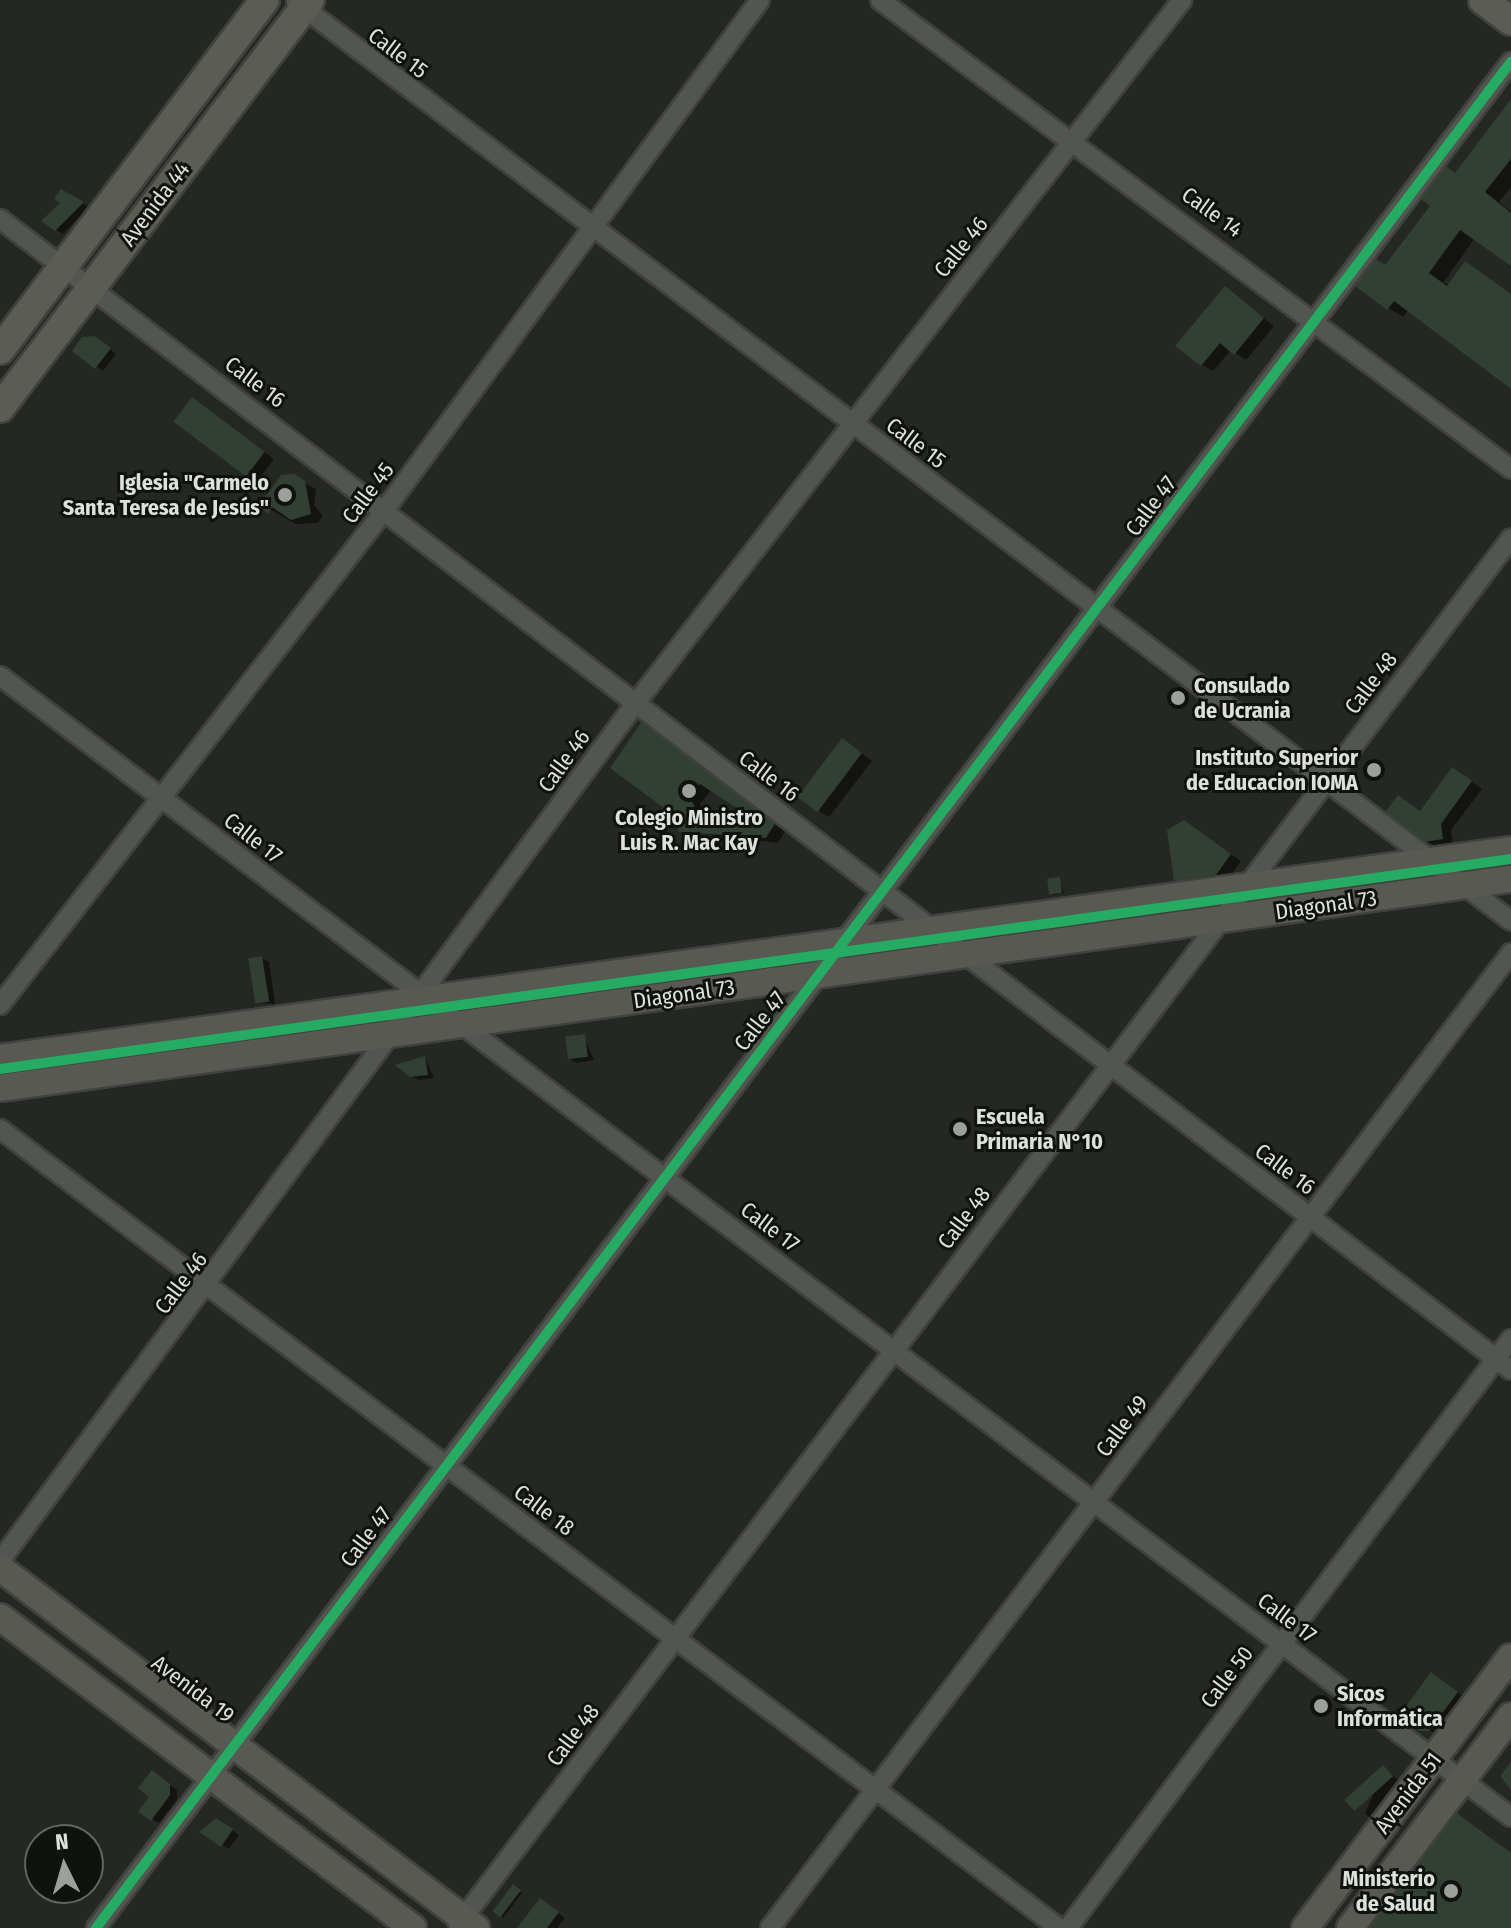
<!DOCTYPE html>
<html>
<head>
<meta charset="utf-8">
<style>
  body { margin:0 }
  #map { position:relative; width:1511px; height:1928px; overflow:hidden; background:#252722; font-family:"Fira Sans Condensed",sans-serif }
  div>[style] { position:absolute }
  .shadow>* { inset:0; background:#0007; transform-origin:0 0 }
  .building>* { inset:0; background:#323f33; transform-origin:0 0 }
  .roads { filter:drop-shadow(2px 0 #40423d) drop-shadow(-2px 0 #40423d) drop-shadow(0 2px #40423d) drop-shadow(0 -2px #40423d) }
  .street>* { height:18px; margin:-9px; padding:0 9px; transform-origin:9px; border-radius:9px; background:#535551 }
  .secondary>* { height:26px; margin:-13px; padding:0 13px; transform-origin:13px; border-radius:13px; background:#575952 }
  .primary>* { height:28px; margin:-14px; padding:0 14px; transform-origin:14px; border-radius:14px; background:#5b5c53 }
  .cycleway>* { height:10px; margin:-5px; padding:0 5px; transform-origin:5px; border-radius:5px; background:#26ab63 }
  .dots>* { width:22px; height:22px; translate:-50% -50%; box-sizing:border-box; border:4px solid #10120d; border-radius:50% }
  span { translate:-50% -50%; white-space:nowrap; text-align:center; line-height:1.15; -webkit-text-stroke:6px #10120d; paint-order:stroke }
  .street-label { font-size:22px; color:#dee1da }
  .poi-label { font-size:22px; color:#dee1da; font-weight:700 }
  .right { translate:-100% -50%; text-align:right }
  .left { translate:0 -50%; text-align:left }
  .north { position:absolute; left:24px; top:1824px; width:80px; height:80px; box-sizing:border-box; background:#10120d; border:2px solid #62655f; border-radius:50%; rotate:355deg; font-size:22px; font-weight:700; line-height:32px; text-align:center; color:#dee1da }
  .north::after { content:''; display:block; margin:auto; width:28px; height:36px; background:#9da09a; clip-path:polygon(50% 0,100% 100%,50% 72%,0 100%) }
</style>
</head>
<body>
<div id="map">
  <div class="shadow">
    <i style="clip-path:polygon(1511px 102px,1511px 187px,1499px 202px,1511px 212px,1511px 263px,1475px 238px,1443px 283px,1511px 294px,1511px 386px,1409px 309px,1403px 317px,1388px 308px,1386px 267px)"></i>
    <i style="clip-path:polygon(62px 192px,89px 207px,63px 234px,56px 230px)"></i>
    <i style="clip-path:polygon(1226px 289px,1274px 326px,1246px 360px,1231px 350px,1213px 371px,1202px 365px)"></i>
    <i style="clip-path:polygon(103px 343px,116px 354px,103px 371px,75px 351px)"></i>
    <i style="clip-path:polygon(192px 399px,274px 459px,258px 480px,247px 474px)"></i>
    <i style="clip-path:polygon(304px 483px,316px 489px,314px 505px,323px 516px,318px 523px,296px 524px,262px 505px)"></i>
    <i style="clip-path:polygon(evenodd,645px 720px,789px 825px,778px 843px,681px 831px,645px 720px,711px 790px,743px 810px,738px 823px,709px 823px,700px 804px,711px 790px)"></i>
    <i style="clip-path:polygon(843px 740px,872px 761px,829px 817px,818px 811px)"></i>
    <i style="clip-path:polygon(1464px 776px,1482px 789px,1451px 830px,1453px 845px,1437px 847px,1425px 840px,1422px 813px)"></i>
    <i style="clip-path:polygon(1195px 829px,1241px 861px,1228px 880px,1187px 886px,1176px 879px)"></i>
    <i style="clip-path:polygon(1059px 879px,1064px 893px,1054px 895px,1051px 893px)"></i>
    <i style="clip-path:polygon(262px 958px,269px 962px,275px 1004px,257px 1002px)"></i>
    <i style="clip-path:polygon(584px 1037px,594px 1060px,577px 1063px,570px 1059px)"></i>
    <i style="clip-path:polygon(425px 1058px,434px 1078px,419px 1080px,411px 1076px)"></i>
    <i style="clip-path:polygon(1439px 1678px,1464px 1697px,1436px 1734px,1402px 1715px)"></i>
    <i style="clip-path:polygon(1384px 1767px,1399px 1781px,1388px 1797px,1395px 1802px,1380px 1823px,1365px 1814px)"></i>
    <i style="clip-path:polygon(159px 1777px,177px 1790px,177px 1799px,159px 1823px,152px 1819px)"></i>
    <i style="clip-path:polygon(216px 1820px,239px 1835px,229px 1849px,202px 1832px)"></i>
    <i style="left:514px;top:1887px;width:10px;height:31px;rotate:37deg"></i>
    <i style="clip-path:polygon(547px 1905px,565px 1918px,557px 1928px,520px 1928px)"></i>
  </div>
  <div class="building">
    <i style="clip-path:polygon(1511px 99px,1511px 159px,1485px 192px,1511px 213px,1511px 266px,1460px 230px,1429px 273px,1447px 286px,1465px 261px,1511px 294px,1511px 389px,1394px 301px,1387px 310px,1355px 286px,1376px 259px,1385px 265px,1430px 206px,1421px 199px,1446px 166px,1455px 173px)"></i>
    <i style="clip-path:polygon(61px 189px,84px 202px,55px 231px,41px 221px,60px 203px,54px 199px)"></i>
    <i style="clip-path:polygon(1225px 286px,1264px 318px,1234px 355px,1220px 343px,1201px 366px,1175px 346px)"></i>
    <i style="clip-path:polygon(95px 336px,111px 348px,95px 369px,72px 351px,82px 337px)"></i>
    <i style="left:192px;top:397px;width:91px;height:31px;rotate:37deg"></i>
    <i style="clip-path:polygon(294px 474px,305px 481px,311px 514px,291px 520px,272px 507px,268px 514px,259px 506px,281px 475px)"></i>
    <i style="clip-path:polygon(evenodd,645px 717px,779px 817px,766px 838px,679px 832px,668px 811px,610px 768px,645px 717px,700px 784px,741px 811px,737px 821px,701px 820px,690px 797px,700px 784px)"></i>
    <i style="left:842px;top:738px;width:25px;height:74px;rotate:37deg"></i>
    <i style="clip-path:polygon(1452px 767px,1472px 781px,1441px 824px,1443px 839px,1424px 842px,1384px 814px,1398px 795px,1420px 811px)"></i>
    <i style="clip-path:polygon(1184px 820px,1231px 854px,1216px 875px,1174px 881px,1167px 830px)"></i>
    <i style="left:1060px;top:877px;width:16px;height:13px;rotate:83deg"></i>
    <i style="left:262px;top:956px;width:46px;height:14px;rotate:81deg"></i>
    <i style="left:585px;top:1034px;width:23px;height:20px;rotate:83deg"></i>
    <i style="clip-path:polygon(425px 1056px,428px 1075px,410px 1077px,395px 1065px)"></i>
    <i style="clip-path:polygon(1431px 1672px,1458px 1692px,1429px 1731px,1419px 1731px,1399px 1716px)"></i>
    <i style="clip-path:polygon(1511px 1762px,1511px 1790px,1500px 1776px)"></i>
    <i style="left:1383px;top:1765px;width:15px;height:52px;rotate:48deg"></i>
    <i style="clip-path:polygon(152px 1770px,170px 1784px,170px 1795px,151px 1821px,138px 1812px,149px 1797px,138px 1788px)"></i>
    <i style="clip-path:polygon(1451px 1809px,1511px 1853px,1511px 1928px,1362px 1928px)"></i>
    <i style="clip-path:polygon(216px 1818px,233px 1829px,221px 1847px,199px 1832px)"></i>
    <i style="left:513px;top:1884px;width:10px;height:34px;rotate:37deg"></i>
    <i style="clip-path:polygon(540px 1898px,559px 1912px,547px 1928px,517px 1928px)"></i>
  </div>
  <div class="roads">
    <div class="street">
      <i style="left:880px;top:0;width:786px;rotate:36.62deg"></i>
      <i style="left:296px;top:2px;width:1523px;rotate:37.1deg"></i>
      <i style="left:0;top:219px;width:1899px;rotate:37.3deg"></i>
      <i style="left:0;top:676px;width:1893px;rotate:37.06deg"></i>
      <i style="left:0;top:1005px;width:626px;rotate:-52.14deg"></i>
      <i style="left:384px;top:511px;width:634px;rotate:-53.65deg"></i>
      <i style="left:0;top:1129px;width:1327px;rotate:37.03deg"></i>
      <i style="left:0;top:1561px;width:1067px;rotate:-53.46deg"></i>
      <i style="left:635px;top:704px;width:892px;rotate:-52.15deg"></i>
      <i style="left:458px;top:1925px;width:1741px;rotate:-52.79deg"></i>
      <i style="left:96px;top:1928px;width:2342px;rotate:-52.83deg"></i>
      <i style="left:770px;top:1928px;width:1225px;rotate:-52.77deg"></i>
      <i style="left:1068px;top:1928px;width:737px;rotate:-53.05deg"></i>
    </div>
    <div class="secondary">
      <i style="left:0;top:1058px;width:1525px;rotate:-7.84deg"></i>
      <i style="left:0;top:1088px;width:1525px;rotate:-7.88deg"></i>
      <i style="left:0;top:1568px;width:597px;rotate:37.1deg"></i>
      <i style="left:0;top:1617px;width:517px;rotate:36.98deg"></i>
      <i style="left:1305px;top:1928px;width:340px;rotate:-52.8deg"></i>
      <i style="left:1350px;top:1928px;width:266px;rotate:-52.8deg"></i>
    </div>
    <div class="primary">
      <i style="left:1483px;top:0;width:35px;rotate:37deg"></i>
      <i style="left:0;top:350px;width:439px;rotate:-52.9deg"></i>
      <i style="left:0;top:408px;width:512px;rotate:-52.77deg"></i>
    </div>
  </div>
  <div class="cycleway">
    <i style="left:0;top:1069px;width:1526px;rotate:-7.91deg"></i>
    <i style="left:96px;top:1928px;width:2342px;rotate:-52.83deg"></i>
  </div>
  <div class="dots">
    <i style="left:285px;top:495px;background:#9da09a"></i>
    <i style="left:1178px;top:698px;background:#9da09a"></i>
    <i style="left:1374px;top:770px;background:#9da09a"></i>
    <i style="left:689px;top:791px;background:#9da09a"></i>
    <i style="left:960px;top:1129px;background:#9da09a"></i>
    <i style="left:1321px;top:1706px;background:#9da09a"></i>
    <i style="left:1451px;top:1891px;background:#9da09a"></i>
  </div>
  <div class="street-label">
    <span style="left:398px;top:53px;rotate:37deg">Calle 15</span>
    <span style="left:155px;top:204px;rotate:-53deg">Avenida 44</span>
    <span style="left:1212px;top:212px;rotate:36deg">Calle 14</span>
    <span style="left:961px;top:247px;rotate:-51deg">Calle 46</span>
    <span style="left:255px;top:382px;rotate:37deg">Calle 16</span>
    <span style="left:916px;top:443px;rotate:37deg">Calle 15</span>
    <span style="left:368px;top:493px;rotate:-53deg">Calle 45</span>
    <span style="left:1151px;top:506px;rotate:-53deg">Calle 47</span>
    <span style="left:1371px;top:683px;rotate:-53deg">Calle 48</span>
    <span style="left:564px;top:761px;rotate:-54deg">Calle 46</span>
    <span style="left:769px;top:776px;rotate:37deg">Calle 16</span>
    <span style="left:253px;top:838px;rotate:38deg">Calle 17</span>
    <span style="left:1326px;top:905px;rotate:-8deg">Diagonal 73</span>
    <span style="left:684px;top:994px;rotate:-8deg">Diagonal 73</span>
    <span style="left:760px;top:1021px;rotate:-52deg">Calle 47</span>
    <span style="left:1285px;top:1169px;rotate:37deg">Calle 16</span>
    <span style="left:964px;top:1218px;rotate:-53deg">Calle 48</span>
    <span style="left:770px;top:1227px;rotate:37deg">Calle 17</span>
    <span style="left:181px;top:1283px;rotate:-53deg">Calle 46</span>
    <span style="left:1122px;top:1426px;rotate:-53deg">Calle 49</span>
    <span style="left:544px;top:1510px;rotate:37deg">Calle 18</span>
    <span style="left:366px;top:1537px;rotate:-53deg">Calle 47</span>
    <span style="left:1287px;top:1618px;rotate:37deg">Calle 17</span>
    <span style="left:1227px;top:1677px;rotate:-53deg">Calle 50</span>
    <span style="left:193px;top:1689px;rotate:37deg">Avenida 19</span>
    <span style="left:573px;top:1735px;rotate:-53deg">Calle 48</span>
    <span style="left:1408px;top:1793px;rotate:-53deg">Avenida 51</span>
  </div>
  <div class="poi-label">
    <span class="right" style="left:269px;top:495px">Iglesia "Carmelo<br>Santa Teresa de Jesús"</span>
    <span class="left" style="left:1194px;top:698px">Consulado<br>de Ucrania</span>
    <span class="right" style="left:1358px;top:770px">Instituto Superior<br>de Educacion IOMA</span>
    <span style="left:689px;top:830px">Colegio Ministro<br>Luis R. Mac Kay</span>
    <span class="left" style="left:976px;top:1129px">Escuela<br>Primaria N°10</span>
    <span class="left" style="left:1337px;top:1706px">Sicos<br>Informática</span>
    <span class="right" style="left:1435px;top:1891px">Ministerio<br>de Salud</span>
  </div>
  <div class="north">N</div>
</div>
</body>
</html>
